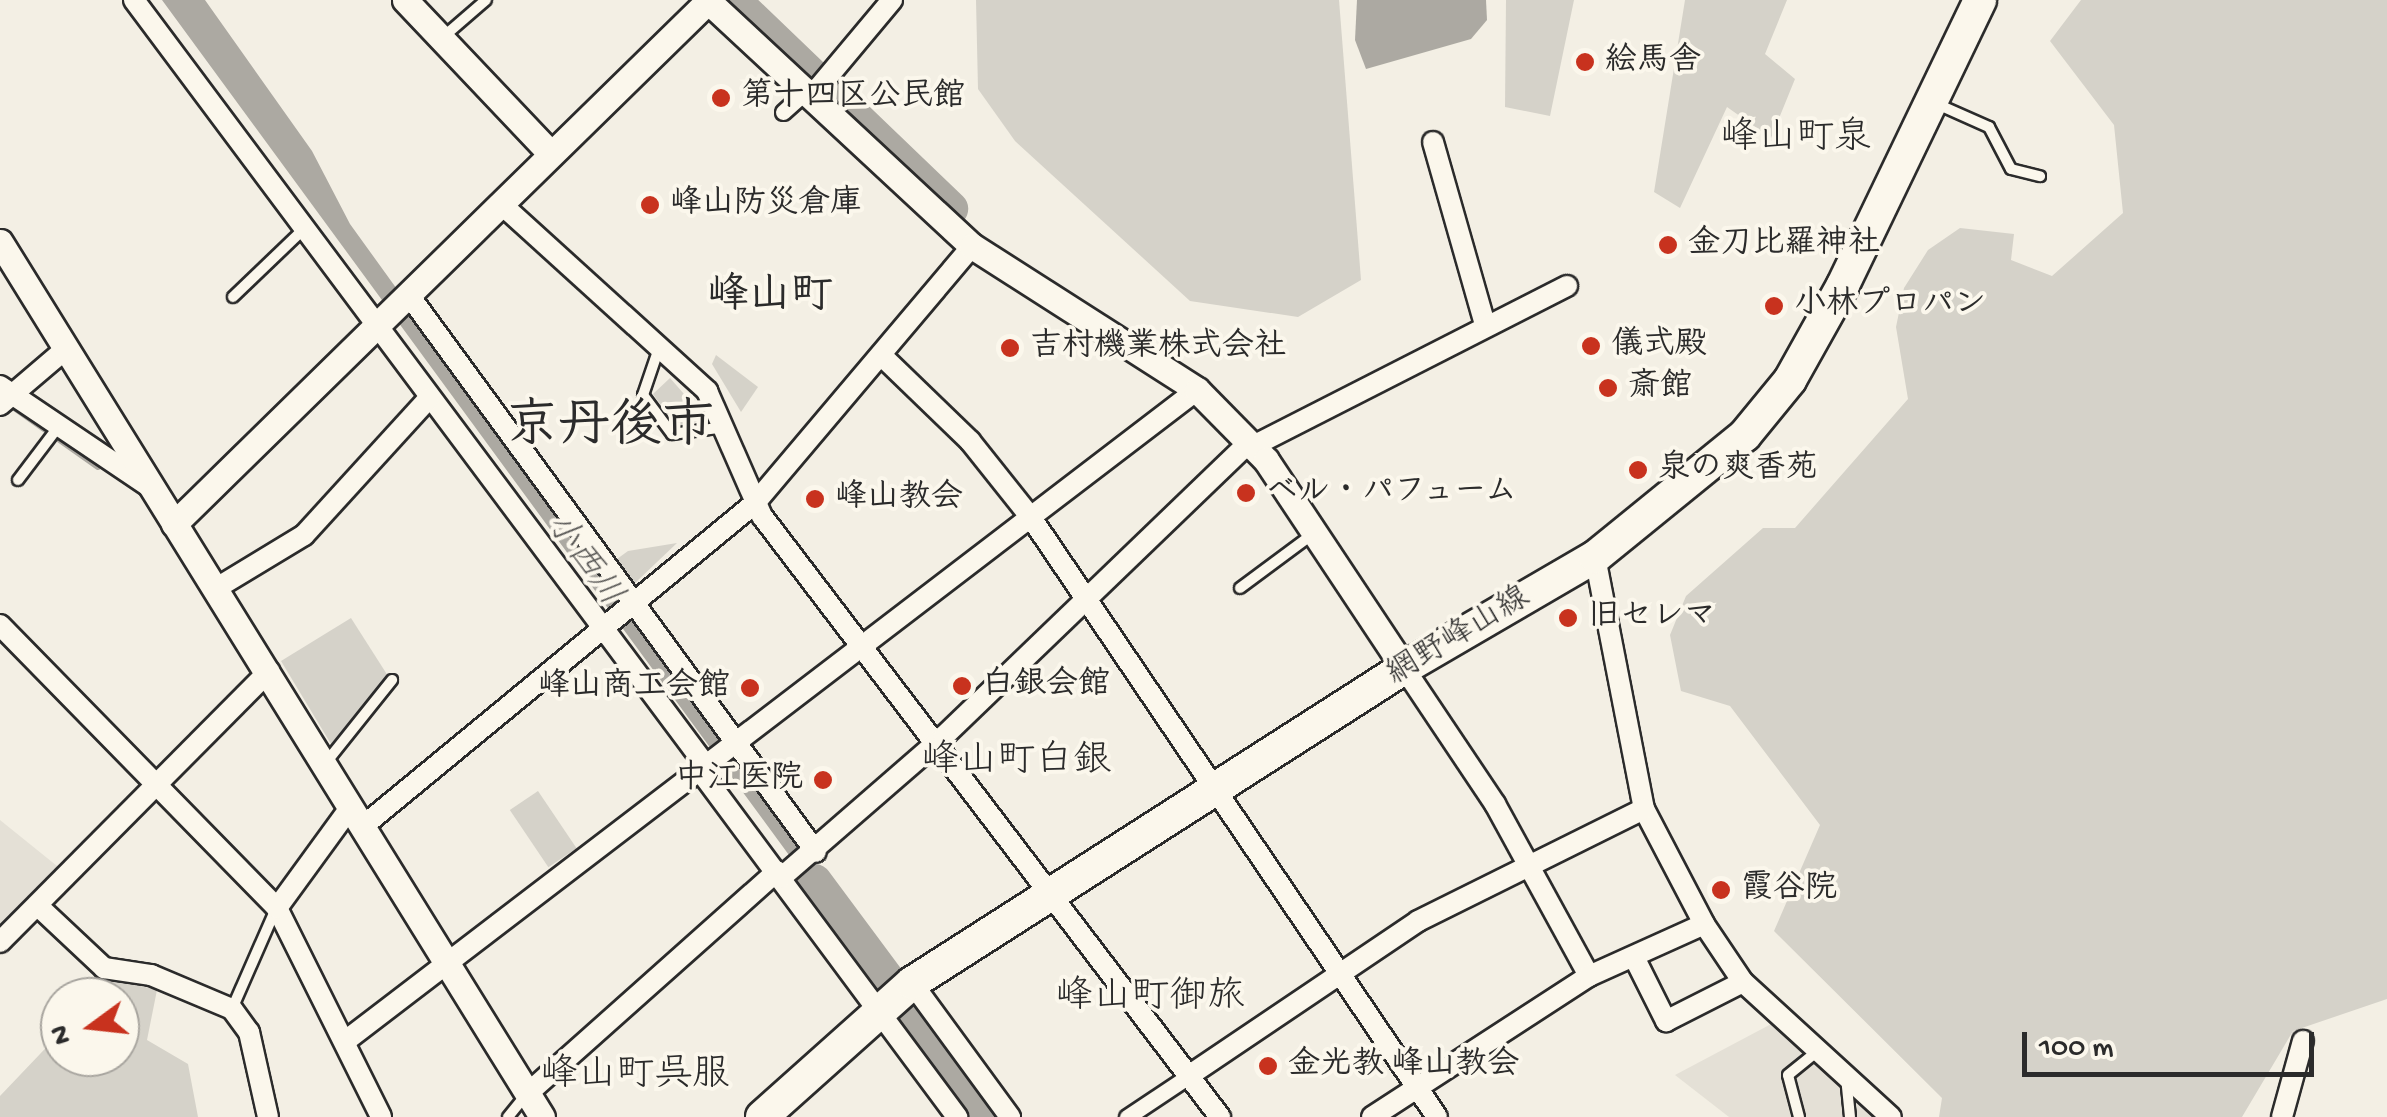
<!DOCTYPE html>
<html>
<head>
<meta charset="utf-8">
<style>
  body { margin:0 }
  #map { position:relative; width:2387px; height:1117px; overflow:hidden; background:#f3efe4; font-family:"Gochi Hand","Klee One",sans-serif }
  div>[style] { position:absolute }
  .built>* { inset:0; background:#e4e0d6 }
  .green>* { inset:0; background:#d5d2c9; transform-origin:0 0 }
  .water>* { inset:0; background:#aca9a2 }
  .stream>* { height:6px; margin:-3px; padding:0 3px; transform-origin:3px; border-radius:3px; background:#aca9a2 }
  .river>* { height:35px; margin:-17.5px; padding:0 17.5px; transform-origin:17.5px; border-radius:17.5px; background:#aca9a2 }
  .roads { filter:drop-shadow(2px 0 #2b2b2b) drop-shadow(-2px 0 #2b2b2b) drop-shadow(0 2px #2b2b2b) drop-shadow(0 -2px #2b2b2b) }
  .service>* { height:10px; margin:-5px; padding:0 5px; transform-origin:5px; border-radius:5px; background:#fbf7ec }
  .pedestrian>* { height:15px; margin:-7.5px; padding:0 7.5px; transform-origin:7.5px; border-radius:7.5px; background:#fbf7ec }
  .minor>* { height:20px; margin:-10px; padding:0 10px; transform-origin:10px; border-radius:10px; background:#fbf7ec }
  .tertiary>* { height:25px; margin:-12.5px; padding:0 12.5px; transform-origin:12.5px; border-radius:12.5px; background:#fbf7ec }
  .primary>* { height:32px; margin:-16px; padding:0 16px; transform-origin:16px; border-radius:16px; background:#fbf7ec }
  .dots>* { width:28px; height:28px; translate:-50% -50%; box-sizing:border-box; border:5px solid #fbf7ec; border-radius:50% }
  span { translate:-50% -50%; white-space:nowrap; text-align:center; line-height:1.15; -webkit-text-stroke:8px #fbf7ec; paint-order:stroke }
  .poi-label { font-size:32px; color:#2b2b2b; font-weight:700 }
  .left { translate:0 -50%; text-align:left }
  .right { translate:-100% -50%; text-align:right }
  .street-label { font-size:32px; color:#2b2b2b }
  .water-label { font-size:35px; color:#585755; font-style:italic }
  .quarter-label { font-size:38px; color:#2b2b2b }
  .district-label { font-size:42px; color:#2b2b2b; font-weight:700 }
  .town-label { font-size:52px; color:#2b2b2b; font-weight:700 }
  .north { position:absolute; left:40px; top:977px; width:100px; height:100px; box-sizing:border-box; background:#fbf7ec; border:2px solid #a8a59f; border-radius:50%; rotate:255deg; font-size:28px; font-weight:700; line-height:40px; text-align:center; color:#2b2b2b }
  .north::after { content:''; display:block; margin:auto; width:35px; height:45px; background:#c8321e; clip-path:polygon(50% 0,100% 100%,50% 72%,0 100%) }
  .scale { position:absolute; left:2022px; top:1032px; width:292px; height:45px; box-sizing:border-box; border:5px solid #2b2b2b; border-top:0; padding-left:12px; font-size:30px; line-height:35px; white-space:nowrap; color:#2b2b2b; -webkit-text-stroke:8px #fbf7ec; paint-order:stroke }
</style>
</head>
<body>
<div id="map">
  <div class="built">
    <i style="clip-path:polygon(0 820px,62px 870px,0 930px)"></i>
    <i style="clip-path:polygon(1775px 1022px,1881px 1117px,1729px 1117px,1675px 1075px)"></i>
  </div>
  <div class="green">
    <i style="clip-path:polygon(976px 0,1339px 0,1361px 280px,1298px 317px,1190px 301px,1015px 141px,978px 89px)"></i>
    <i style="clip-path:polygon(1506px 0,1574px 0,1550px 116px,1505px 107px)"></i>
    <i style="clip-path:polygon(1685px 0,1787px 0,1765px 54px,1795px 79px,1771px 138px,1727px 107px,1680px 208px,1654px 192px)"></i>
    <i style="clip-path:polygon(2081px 0,2387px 0,2387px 999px,2293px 1031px,2242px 1117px,1939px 1117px,1942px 1098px,1774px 931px,1820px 825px,1730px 706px,1681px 691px,1670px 635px,1686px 596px,1763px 528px,1795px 528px,1908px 399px,1896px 327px,1904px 288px,1928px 250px,1960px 228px,2014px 234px,2011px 260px,2052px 276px,2123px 213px,2114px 125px,2050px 41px)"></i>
    <i style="clip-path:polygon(716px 355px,758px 387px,741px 412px,712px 364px)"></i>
    <i style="clip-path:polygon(670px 378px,684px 394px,702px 420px,677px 428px,653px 394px)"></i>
    <i style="clip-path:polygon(677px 543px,635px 583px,617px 559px,628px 551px)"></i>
    <i style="clip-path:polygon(351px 618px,388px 676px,331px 744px,281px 661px)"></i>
    <i style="left:538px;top:791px;width:69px;height:34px;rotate:56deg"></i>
    <i style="clip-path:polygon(112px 979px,157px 990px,147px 1040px,188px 1064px,198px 1117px,0 1117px,0 1096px,60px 1033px,60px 1057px,120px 1057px,120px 997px,95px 997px)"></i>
  </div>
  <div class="water">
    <i style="clip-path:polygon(162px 0,205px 0,312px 151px,350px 224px,847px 913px,838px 922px)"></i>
    <i style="clip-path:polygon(1357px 0,1486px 0,1487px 20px,1471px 39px,1366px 69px,1355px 40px)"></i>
  </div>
  <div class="stream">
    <i style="left:13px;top:407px;width:104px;rotate:35.2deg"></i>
  </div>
  <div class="river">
    <i style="left:733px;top:0;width:301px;rotate:43.8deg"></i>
    <i style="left:814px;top:881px;width:294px;rotate:53.4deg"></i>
  </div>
  <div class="roads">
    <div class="service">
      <i style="left:442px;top:38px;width:58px;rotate:-40.8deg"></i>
      <i style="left:1937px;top:104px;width:57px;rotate:23.9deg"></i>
      <i style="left:1989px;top:127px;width:47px;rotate:62.4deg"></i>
      <i style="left:2011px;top:169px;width:30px;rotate:14deg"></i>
      <i style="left:233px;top:297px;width:98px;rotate:-43.8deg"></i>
      <i style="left:659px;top:348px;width:50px;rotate:108.8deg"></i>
      <i style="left:643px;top:395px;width:49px;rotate:53.4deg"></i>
      <i style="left:672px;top:434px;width:54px;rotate:-7.4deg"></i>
      <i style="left:18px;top:480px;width:63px;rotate:-52.8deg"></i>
      <i style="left:1240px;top:588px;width:92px;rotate:-36.6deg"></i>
      <i style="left:324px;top:765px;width:109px;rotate:-51.3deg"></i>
      <i style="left:232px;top:1009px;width:109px;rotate:-66.3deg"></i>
      <i style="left:1846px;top:1077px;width:40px;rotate:84.3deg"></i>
      <i style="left:508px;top:1117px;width:28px;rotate:-51deg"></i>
      <i style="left:1799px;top:1117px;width:43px;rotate:-104.7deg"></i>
      <i style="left:1788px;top:1075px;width:38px;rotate:-39deg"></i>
    </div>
    <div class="pedestrian">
      <i style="left:783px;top:112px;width:30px;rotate:-42deg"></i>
      <i style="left:1127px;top:1117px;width:72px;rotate:-33.7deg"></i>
    </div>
    <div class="minor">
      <i style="left:134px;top:0;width:957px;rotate:53.24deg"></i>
      <i style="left:810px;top:98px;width:128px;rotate:-50.1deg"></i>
      <i style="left:1433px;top:142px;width:190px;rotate:74.1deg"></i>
      <i style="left:500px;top:203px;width:280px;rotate:42.2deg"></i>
      <i style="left:707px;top:391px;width:137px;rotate:66.3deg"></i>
      <i style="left:762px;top:516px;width:756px;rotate:52.69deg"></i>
      <i style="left:408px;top:294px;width:691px;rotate:53.83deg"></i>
      <i style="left:883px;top:357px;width:121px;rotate:44deg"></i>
      <i style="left:970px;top:441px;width:100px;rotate:51.5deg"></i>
      <i style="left:1032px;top:519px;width:722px;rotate:55.89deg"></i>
      <i style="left:0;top:386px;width:182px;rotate:34deg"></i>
      <i style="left:0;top:405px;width:88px;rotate:-40.4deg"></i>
      <i style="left:1249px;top:448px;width:357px;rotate:-27deg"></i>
      <i style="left:1595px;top:557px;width:257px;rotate:79deg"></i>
      <i style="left:1644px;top:809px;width:130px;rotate:62.4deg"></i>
      <i style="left:1704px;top:924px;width:70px;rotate:56.1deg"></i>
      <i style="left:1743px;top:982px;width:200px;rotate:42.4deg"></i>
      <i style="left:215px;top:589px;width:104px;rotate:-31.2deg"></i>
      <i style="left:304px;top:535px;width:185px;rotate:-47.6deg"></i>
      <i style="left:0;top:625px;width:396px;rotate:45.6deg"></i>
      <i style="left:277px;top:908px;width:233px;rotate:63.5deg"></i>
      <i style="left:1404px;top:668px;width:164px;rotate:56.2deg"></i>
      <i style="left:1495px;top:804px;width:196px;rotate:61.3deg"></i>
      <i style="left:701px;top:772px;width:430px;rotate:53.4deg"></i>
      <i style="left:362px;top:827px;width:509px;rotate:-39.5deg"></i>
      <i style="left:755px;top:503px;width:336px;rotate:-49.8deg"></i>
      <i style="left:782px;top:877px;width:215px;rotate:-41deg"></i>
      <i style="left:944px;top:736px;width:419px;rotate:-43.9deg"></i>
      <i style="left:38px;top:906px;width:91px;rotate:43.2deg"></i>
      <i style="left:104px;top:968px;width:48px;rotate:8.5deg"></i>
      <i style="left:151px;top:975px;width:88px;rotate:22.8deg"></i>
      <i style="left:232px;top:1009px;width:29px;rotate:54deg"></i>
      <i style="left:249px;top:1032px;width:87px;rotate:77.4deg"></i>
      <i style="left:277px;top:908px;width:124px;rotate:-53.9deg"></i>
      <i style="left:0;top:942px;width:382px;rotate:-45.2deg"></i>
      <i style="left:1634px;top:957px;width:72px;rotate:63.4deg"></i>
      <i style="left:1666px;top:1021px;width:86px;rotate:-26.9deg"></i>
      <i style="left:912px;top:983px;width:166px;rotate:53.8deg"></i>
      <i style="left:348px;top:1039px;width:1069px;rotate:-37.4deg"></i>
      <i style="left:1187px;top:1077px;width:279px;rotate:-34deg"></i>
      <i style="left:1418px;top:921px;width:252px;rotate:-26.4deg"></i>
      <i style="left:527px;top:1094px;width:335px;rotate:-41.7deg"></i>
      <i style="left:1372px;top:1117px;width:259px;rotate:-33deg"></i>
      <i style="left:1589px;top:976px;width:126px;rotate:-24.3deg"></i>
      <i style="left:2282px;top:1117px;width:79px;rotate:-74.6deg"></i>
    </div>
    <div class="tertiary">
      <i style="left:405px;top:0;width:212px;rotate:46.5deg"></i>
      <i style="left:707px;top:0;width:362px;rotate:42.9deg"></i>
      <i style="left:972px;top:246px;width:267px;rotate:32.6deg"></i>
      <i style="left:1197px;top:390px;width:98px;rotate:45.4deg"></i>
      <i style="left:1266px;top:460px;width:250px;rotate:56.4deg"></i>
      <i style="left:0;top:242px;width:1029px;rotate:58.22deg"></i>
      <i style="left:174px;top:524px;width:747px;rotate:-44.4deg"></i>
    </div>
    <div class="primary">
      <i style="left:762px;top:1117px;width:201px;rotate:-41.8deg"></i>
      <i style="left:912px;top:983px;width:584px;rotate:-32.63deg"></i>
      <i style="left:1404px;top:668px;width:221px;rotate:-30.2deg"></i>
      <i style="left:1595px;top:557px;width:193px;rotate:-39.1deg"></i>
      <i style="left:1745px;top:435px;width:71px;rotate:-50.7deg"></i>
      <i style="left:1790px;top:380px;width:109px;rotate:-60.8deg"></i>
      <i style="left:1843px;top:285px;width:316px;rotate:-64.3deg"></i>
    </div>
  </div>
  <div class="dots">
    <i style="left:1585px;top:62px;background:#c8321e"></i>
    <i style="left:721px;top:98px;background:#c8321e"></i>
    <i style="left:650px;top:205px;background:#c8321e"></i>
    <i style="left:1668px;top:245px;background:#c8321e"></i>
    <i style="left:1774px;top:306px;background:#c8321e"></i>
    <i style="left:1591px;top:346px;background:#c8321e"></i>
    <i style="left:1010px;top:348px;background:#c8321e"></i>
    <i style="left:1608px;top:388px;background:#c8321e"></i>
    <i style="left:1638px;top:470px;background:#c8321e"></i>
    <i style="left:1246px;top:493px;background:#c8321e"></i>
    <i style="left:815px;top:499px;background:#c8321e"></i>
    <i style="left:1568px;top:618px;background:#c8321e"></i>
    <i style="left:962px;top:686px;background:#c8321e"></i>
    <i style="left:750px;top:688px;background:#c8321e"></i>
    <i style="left:823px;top:780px;background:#c8321e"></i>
    <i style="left:1721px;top:890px;background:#c8321e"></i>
    <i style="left:1268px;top:1066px;background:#c8321e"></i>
  </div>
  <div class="poi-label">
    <span class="left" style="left:1605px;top:62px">絵馬舎</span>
    <span class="left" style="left:741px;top:98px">第十四区公民館</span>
    <span class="left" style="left:670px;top:205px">峰山防災倉庫</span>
    <span class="left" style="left:1688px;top:245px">金刀比羅神社</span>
    <span class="left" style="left:1794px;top:306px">小林プロパン</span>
    <span class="left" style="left:1611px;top:346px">儀式殿</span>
    <span class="left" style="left:1030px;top:348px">吉村機業株式会社</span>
    <span class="left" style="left:1628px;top:388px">斎館</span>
    <span class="left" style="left:1658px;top:470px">泉の爽香苑</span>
    <span class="left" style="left:1266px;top:493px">ベル・パフューム</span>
    <span class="left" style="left:835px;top:499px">峰山教会</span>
    <span class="left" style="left:1588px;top:618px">旧セレマ</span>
    <span class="left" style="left:982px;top:686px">白銀会館</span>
    <span class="right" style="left:730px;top:688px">峰山商工会館</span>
    <span class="right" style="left:803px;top:780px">中江医院</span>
    <span class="left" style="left:1741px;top:890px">霞谷院</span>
    <span class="left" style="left:1288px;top:1066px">金光教 峰山教会</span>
  </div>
  <div class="street-label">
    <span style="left:1459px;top:637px;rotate:-31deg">網野峰山線</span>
  </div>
  <div class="water-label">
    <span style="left:582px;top:561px;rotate:54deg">小西川</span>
  </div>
  <div class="quarter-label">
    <span style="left:1796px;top:141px">峰山町泉</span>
    <span style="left:1016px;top:764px">峰山町白銀</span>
    <span style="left:1150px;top:1000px">峰山町御旅</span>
    <span style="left:635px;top:1078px">峰山町呉服</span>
  </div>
  <div class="district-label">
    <span style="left:770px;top:299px">峰山町</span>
  </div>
  <div class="town-label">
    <span style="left:610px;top:430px">京丹後市</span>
  </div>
  <div class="north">N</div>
  <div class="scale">100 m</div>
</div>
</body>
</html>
